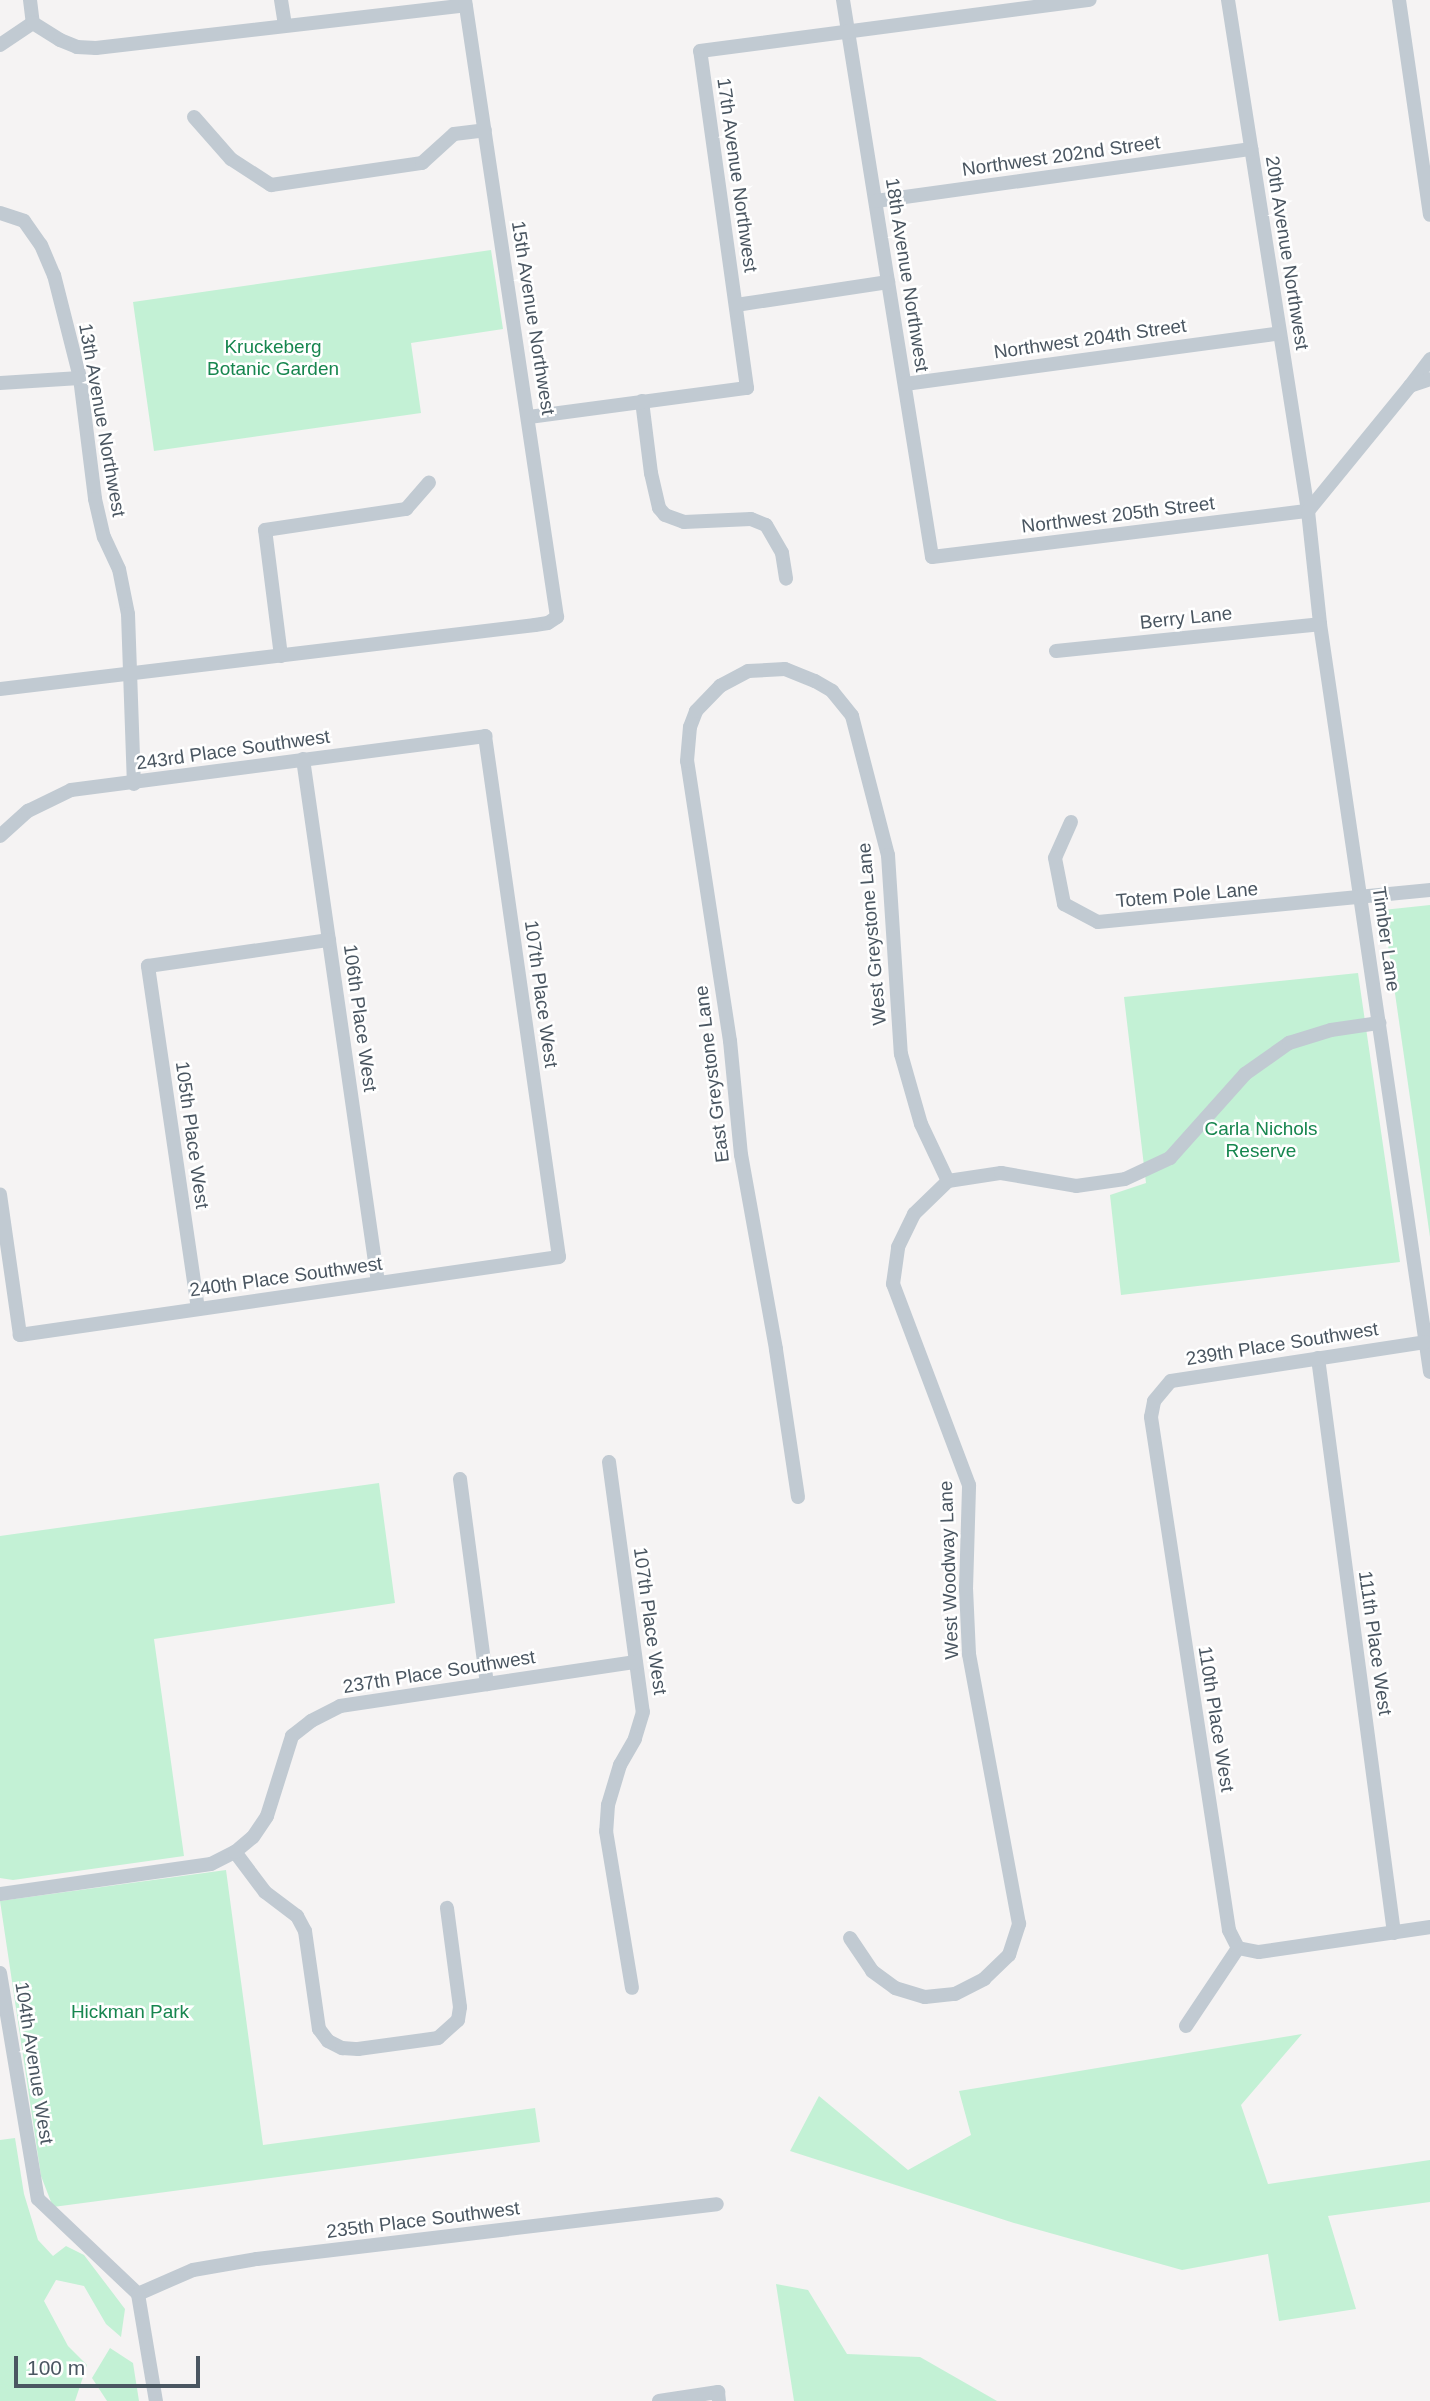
<!DOCTYPE html>
<html>
<head>
<meta charset="utf-8">
<style>
  body { margin:0 }
  #map { position:relative; width:1430px; height:2401px; overflow:hidden; background:#f5f3f3; font-family:Helvetica,sans-serif }
  div>[style] { position:absolute }
  .green>* { inset:0; background:#c3f1d5 }
  .minor>* { height:14px; margin:-7px; padding:0 7px; transform-origin:7px; border-radius:7px; background:#c1cad2 }
  span { translate:-50% -50%; white-space:nowrap; text-align:center; line-height:1.15; -webkit-text-stroke:5px #fff; paint-order:stroke }
  .street-label { font-size:19px; color:#4a5661 }
  .park-label { font-size:19px; color:#17864f }
  .scale { position:absolute; left:14px; top:2356px; width:186px; height:32px; box-sizing:border-box; border:4px solid #4a5661; border-top:0; padding-left:9px; font-size:21px; line-height:24px; white-space:nowrap; color:#4a5661; -webkit-text-stroke:5px #fff; paint-order:stroke }
</style>
</head>
<body>
<div id="map">
  <div class="green">
    <i style="clip-path:polygon(491px 250px,503px 329px,411px 343px,421px 413px,154px 451px,133px 302px)"></i>
    <i style="clip-path:polygon(1430px 905px,1430px 1237px,1383px 910px)"></i>
    <i style="clip-path:polygon(1358px 973px,1400px 1262px,1121px 1295px,1110px 1195px,1146px 1183px,1124px 997px)"></i>
    <i style="clip-path:polygon(379px 1483px,395px 1603px,154px 1639px,184px 1856px,13px 1880px,0 1878px,0 1536px)"></i>
    <i style="clip-path:polygon(226px 1870px,263px 2145px,535px 2108px,540px 2142px,53px 2207px,41px 2176px,0 1901px)"></i>
    <i style="clip-path:polygon(1302px 2034px,1241px 2105px,1268px 2184px,1430px 2160px,1430px 2202px,1328px 2216px,1356px 2309px,1279px 2321px,1268px 2254px,1182px 2270px,1014px 2223px,790px 2151px,819px 2096px,908px 2170px,971px 2135px,959px 2091px)"></i>
    <i style="clip-path:polygon(15px 2138px,24px 2194px,38px 2240px,53px 2256px,66px 2246px,84px 2255px,125px 2309px,121px 2337px,106px 2324px,84px 2286px,56px 2280px,44px 2301px,68px 2346px,87px 2365px,75px 2401px,0 2401px,0 2140px)"></i>
    <i style="clip-path:polygon(776px 2284px,808px 2290px,847px 2354px,920px 2357px,997px 2401px,794px 2401px)"></i>
    <i style="clip-path:polygon(110px 2348px,133px 2363px,139px 2401px,107px 2401px,92px 2378px)"></i>
  </div>
  <div class="minor">
    <i style="left:30px;top:0;width:23px;rotate:83deg"></i>
    <i style="left:281px;top:0;width:25px;rotate:81deg"></i>
    <i style="left:843px;top:0;width:564px;rotate:80.92deg"></i>
    <i style="left:932px;top:557px;width:379px;rotate:-7deg"></i>
    <i style="left:1228px;top:0;width:517px;rotate:81.1deg"></i>
    <i style="left:1308px;top:511px;width:114px;rotate:83.9deg"></i>
    <i style="left:1320px;top:624px;width:756px;rotate:81.63deg"></i>
    <i style="left:1399px;top:0;width:217px;rotate:81.8deg"></i>
    <i style="left:0;top:45px;width:40px;rotate:-34deg"></i>
    <i style="left:33px;top:23px;width:32px;rotate:32deg"></i>
    <i style="left:60px;top:40px;width:18px;rotate:22deg"></i>
    <i style="left:77px;top:47px;width:19px;rotate:3deg"></i>
    <i style="left:96px;top:48px;width:372px;rotate:-6.6deg"></i>
    <i style="left:194px;top:117px;width:56px;rotate:48.6deg"></i>
    <i style="left:231px;top:159px;width:48px;rotate:33deg"></i>
    <i style="left:271px;top:185px;width:153px;rotate:-8.3deg"></i>
    <i style="left:422px;top:163px;width:43px;rotate:-42.2deg"></i>
    <i style="left:454px;top:134px;width:31px;rotate:-7deg"></i>
    <i style="left:876px;top:201px;width:379px;rotate:-7.9deg"></i>
    <i style="left:0;top:213px;width:25px;rotate:18deg"></i>
    <i style="left:24px;top:221px;width:29px;rotate:55deg"></i>
    <i style="left:41px;top:245px;width:33px;rotate:67deg"></i>
    <i style="left:54px;top:275px;width:106px;rotate:75.8deg"></i>
    <i style="left:80px;top:378px;width:122px;rotate:82.9deg"></i>
    <i style="left:95px;top:499px;width:39px;rotate:77deg"></i>
    <i style="left:104px;top:537px;width:35px;rotate:65deg"></i>
    <i style="left:119px;top:569px;width:46px;rotate:78.7deg"></i>
    <i style="left:128px;top:614px;width:170px;rotate:88deg"></i>
    <i style="left:736px;top:305px;width:154px;rotate:-8.6deg"></i>
    <i style="left:0;top:383px;width:80px;rotate:-3.6deg"></i>
    <i style="left:905px;top:384px;width:378px;rotate:-7.7deg"></i>
    <i style="left:1410px;top:386px;width:34px;rotate:-53deg"></i>
    <i style="left:642px;top:401px;width:73px;rotate:82.9deg"></i>
    <i style="left:651px;top:473px;width:36px;rotate:77deg"></i>
    <i style="left:659px;top:508px;width:9px;rotate:49deg"></i>
    <i style="left:665px;top:515px;width:20px;rotate:20deg"></i>
    <i style="left:684px;top:522px;width:67px;rotate:-2.6deg"></i>
    <i style="left:751px;top:519px;width:16px;rotate:22deg"></i>
    <i style="left:766px;top:525px;width:32px;rotate:60deg"></i>
    <i style="left:782px;top:553px;width:26px;rotate:81deg"></i>
    <i style="left:529px;top:417px;width:220px;rotate:-7.6deg"></i>
    <i style="left:747px;top:388px;width:340px;rotate:-97.9deg"></i>
    <i style="left:700px;top:51px;width:393px;rotate:-7.5deg"></i>
    <i style="left:1308px;top:511px;width:161px;rotate:-50.8deg"></i>
    <i style="left:1410px;top:386px;width:21px;rotate:-19deg"></i>
    <i style="left:1056px;top:651px;width:265px;rotate:-5.8deg"></i>
    <i style="left:281px;top:656px;width:127px;rotate:-97.2deg"></i>
    <i style="left:265px;top:530px;width:143px;rotate:-8.5deg"></i>
    <i style="left:406px;top:509px;width:35px;rotate:-49deg"></i>
    <i style="left:0;top:689px;width:539px;rotate:-6.82deg"></i>
    <i style="left:535px;top:625px;width:13px;rotate:-9deg"></i>
    <i style="left:548px;top:623px;width:11px;rotate:-34deg"></i>
    <i style="left:557px;top:617px;width:624px;rotate:-98.48deg"></i>
    <i style="left:303px;top:759px;width:529px;rotate:81.85deg"></i>
    <i style="left:1071px;top:822px;width:39px;rotate:114deg"></i>
    <i style="left:1055px;top:858px;width:47px;rotate:78.9deg"></i>
    <i style="left:1064px;top:904px;width:38px;rotate:28deg"></i>
    <i style="left:1098px;top:922px;width:334px;rotate:-5.5deg"></i>
    <i style="left:0;top:836px;width:38px;rotate:-42deg"></i>
    <i style="left:28px;top:811px;width:48px;rotate:-26deg"></i>
    <i style="left:71px;top:790px;width:418px;rotate:-7.4deg"></i>
    <i style="left:485px;top:736px;width:526px;rotate:81.92deg"></i>
    <i style="left:559px;top:1257px;width:545px;rotate:171.77deg"></i>
    <i style="left:20px;top:1335px;width:142px;rotate:-98.1deg"></i>
    <i style="left:948px;top:1181px;width:54px;rotate:-8.6deg"></i>
    <i style="left:1001px;top:1173px;width:76px;rotate:9.8deg"></i>
    <i style="left:1076px;top:1186px;width:49px;rotate:-8.1deg"></i>
    <i style="left:1125px;top:1179px;width:50px;rotate:-25deg"></i>
    <i style="left:1170px;top:1158px;width:113px;rotate:-48.2deg"></i>
    <i style="left:1245px;top:1074px;width:54px;rotate:-35.2deg"></i>
    <i style="left:1289px;top:1043px;width:44px;rotate:-17.2deg"></i>
    <i style="left:1331px;top:1030px;width:49px;rotate:-8.3deg"></i>
    <i style="left:198px;top:1309px;width:347px;rotate:-98.3deg"></i>
    <i style="left:148px;top:966px;width:183px;rotate:-8.2deg"></i>
    <i style="left:1318px;top:1358px;width:580px;rotate:82.47deg"></i>
    <i style="left:609px;top:1462px;width:252px;rotate:82.3deg"></i>
    <i style="left:643px;top:1712px;width:28px;rotate:107deg"></i>
    <i style="left:635px;top:1739px;width:30px;rotate:120deg"></i>
    <i style="left:620px;top:1765px;width:42px;rotate:106.7deg"></i>
    <i style="left:608px;top:1805px;width:26px;rotate:94deg"></i>
    <i style="left:606px;top:1831px;width:159px;rotate:80.6deg"></i>
    <i style="left:460px;top:1479px;width:207px;rotate:82.5deg"></i>
    <i style="left:798px;top:1497px;width:150px;rotate:-98.5deg"></i>
    <i style="left:776px;top:1349px;width:197px;rotate:-100.2deg"></i>
    <i style="left:741px;top:1155px;width:115px;rotate:-95.5deg"></i>
    <i style="left:730px;top:1041px;width:283px;rotate:-98.7deg"></i>
    <i style="left:687px;top:761px;width:34px;rotate:-85deg"></i>
    <i style="left:690px;top:727px;width:17px;rotate:-69deg"></i>
    <i style="left:696px;top:711px;width:35px;rotate:-46deg"></i>
    <i style="left:720px;top:686px;width:32px;rotate:-28deg"></i>
    <i style="left:748px;top:671px;width:37px;rotate:-3deg"></i>
    <i style="left:785px;top:669px;width:32px;rotate:22deg"></i>
    <i style="left:815px;top:681px;width:20px;rotate:30deg"></i>
    <i style="left:832px;top:691px;width:32px;rotate:51deg"></i>
    <i style="left:852px;top:716px;width:144px;rotate:75.5deg"></i>
    <i style="left:888px;top:855px;width:199px;rotate:86.3deg"></i>
    <i style="left:901px;top:1054px;width:73px;rotate:74.1deg"></i>
    <i style="left:921px;top:1124px;width:63px;rotate:64.7deg"></i>
    <i style="left:235px;top:1852px;width:50px;rotate:53.1deg"></i>
    <i style="left:265px;top:1892px;width:40px;rotate:37deg"></i>
    <i style="left:297px;top:1916px;width:17px;rotate:62deg"></i>
    <i style="left:305px;top:1931px;width:99px;rotate:81.9deg"></i>
    <i style="left:319px;top:2029px;width:15px;rotate:53deg"></i>
    <i style="left:328px;top:2041px;width:16px;rotate:27deg"></i>
    <i style="left:342px;top:2048px;width:16px;rotate:4deg"></i>
    <i style="left:358px;top:2049px;width:81px;rotate:-7.8deg"></i>
    <i style="left:438px;top:2038px;width:27px;rotate:-42deg"></i>
    <i style="left:458px;top:2020px;width:13px;rotate:-81deg"></i>
    <i style="left:460px;top:2007px;width:100px;rotate:-97.5deg"></i>
    <i style="left:0;top:1894px;width:213px;rotate:-8.1deg"></i>
    <i style="left:211px;top:1864px;width:27px;rotate:-27deg"></i>
    <i style="left:235px;top:1852px;width:23px;rotate:-40deg"></i>
    <i style="left:253px;top:1837px;width:25px;rotate:-56deg"></i>
    <i style="left:267px;top:1816px;width:84px;rotate:-72.6deg"></i>
    <i style="left:292px;top:1736px;width:24px;rotate:-38deg"></i>
    <i style="left:311px;top:1721px;width:33px;rotate:-27deg"></i>
    <i style="left:340px;top:1706px;width:299px;rotate:-8.5deg"></i>
    <i style="left:850px;top:1938px;width:40px;rotate:56deg"></i>
    <i style="left:872px;top:1971px;width:29px;rotate:36deg"></i>
    <i style="left:895px;top:1988px;width:31px;rotate:17deg"></i>
    <i style="left:925px;top:1997px;width:30px;rotate:-6deg"></i>
    <i style="left:955px;top:1994px;width:33px;rotate:-27deg"></i>
    <i style="left:984px;top:1979px;width:35px;rotate:-44deg"></i>
    <i style="left:1009px;top:1955px;width:33px;rotate:-72deg"></i>
    <i style="left:1019px;top:1924px;width:275px;rotate:-100.5deg"></i>
    <i style="left:969px;top:1654px;width:65px;rotate:-92.6deg"></i>
    <i style="left:966px;top:1589px;width:104px;rotate:-88.3deg"></i>
    <i style="left:969px;top:1485px;width:215px;rotate:-110.7deg"></i>
    <i style="left:893px;top:1284px;width:37px;rotate:-82deg"></i>
    <i style="left:898px;top:1247px;width:37px;rotate:-64deg"></i>
    <i style="left:914px;top:1214px;width:47px;rotate:-44.1deg"></i>
    <i style="left:1238px;top:1948px;width:21px;rotate:11deg"></i>
    <i style="left:1259px;top:1952px;width:173px;rotate:-8.3deg"></i>
    <i style="left:0;top:1973px;width:229px;rotate:80.5deg"></i>
    <i style="left:38px;top:2199px;width:138px;rotate:43.5deg"></i>
    <i style="left:138px;top:2294px;width:109px;rotate:80.5deg"></i>
    <i style="left:1186px;top:2026px;width:94px;rotate:-56.3deg"></i>
    <i style="left:1238px;top:1948px;width:20px;rotate:-117deg"></i>
    <i style="left:1229px;top:1930px;width:519px;rotate:-98.65deg"></i>
    <i style="left:1151px;top:1417px;width:16px;rotate:-79deg"></i>
    <i style="left:1154px;top:1401px;width:26px;rotate:-50deg"></i>
    <i style="left:1171px;top:1381px;width:257px;rotate:-8.7deg"></i>
    <i style="left:138px;top:2294px;width:60px;rotate:-23.6deg"></i>
    <i style="left:193px;top:2270px;width:65px;rotate:-9.8deg"></i>
    <i style="left:257px;top:2259px;width:463px;rotate:-6.8deg"></i>
    <i style="left:659px;top:2401px;width:60px;rotate:-8.7deg"></i>
    <i style="left:718px;top:2392px;width:9px;rotate:84deg"></i>
  </div>
  <div class="street-label">
    <span style="left:1061px;top:156px;rotate:-8deg">Northwest 202nd Street</span>
    <span style="left:737px;top:175px;rotate:82deg">17th Avenue Northwest</span>
    <span style="left:1287px;top:253px;rotate:81deg">20th Avenue Northwest</span>
    <span style="left:907px;top:275px;rotate:81deg">18th Avenue Northwest</span>
    <span style="left:533px;top:318px;rotate:81deg">15th Avenue Northwest</span>
    <span style="left:1090px;top:339px;rotate:-8deg">Northwest 204th Street</span>
    <span style="left:102px;top:420px;rotate:80deg">13th Avenue Northwest</span>
    <span style="left:1118px;top:515px;rotate:-7deg">Northwest 205th Street</span>
    <span style="left:1186px;top:618px;rotate:-6deg">Berry Lane</span>
    <span style="left:233px;top:750px;rotate:-8deg">243rd Place Southwest</span>
    <span style="left:1187px;top:895px;rotate:-5deg">Totem Pole Lane</span>
    <span style="left:872px;top:934px;rotate:-95deg">West Greystone Lane</span>
    <span style="left:1386px;top:939px;rotate:82deg">Timber Lane</span>
    <span style="left:541px;top:994px;rotate:82deg">107th Place West</span>
    <span style="left:360px;top:1018px;rotate:82deg">106th Place West</span>
    <span style="left:712px;top:1074px;rotate:-97deg">East Greystone Lane</span>
    <span style="left:192px;top:1135px;rotate:82deg">105th Place West</span>
    <span style="left:286px;top:1277px;rotate:-8deg">240th Place Southwest</span>
    <span style="left:1282px;top:1344px;rotate:-9deg">239th Place Southwest</span>
    <span style="left:949px;top:1570px;rotate:-92deg">West Woodway Lane</span>
    <span style="left:650px;top:1621px;rotate:82deg">107th Place West</span>
    <span style="left:1375px;top:1643px;rotate:82deg">111th Place West</span>
    <span style="left:439px;top:1672px;rotate:-9deg">237th Place Southwest</span>
    <span style="left:1216px;top:1719px;rotate:81deg">110th Place West</span>
    <span style="left:34px;top:2063px;rotate:81deg">104th Avenue West</span>
    <span style="left:423px;top:2220px;rotate:-7deg">235th Place Southwest</span>
  </div>
  <div class="park-label">
    <span style="left:273px;top:358px">Kruckeberg<br>Botanic Garden</span>
    <span style="left:1261px;top:1140px">Carla Nichols<br>Reserve</span>
    <span style="left:130px;top:2012px">Hickman Park</span>
  </div>
  <div class="scale">100 m</div>
</div>
</body>
</html>
